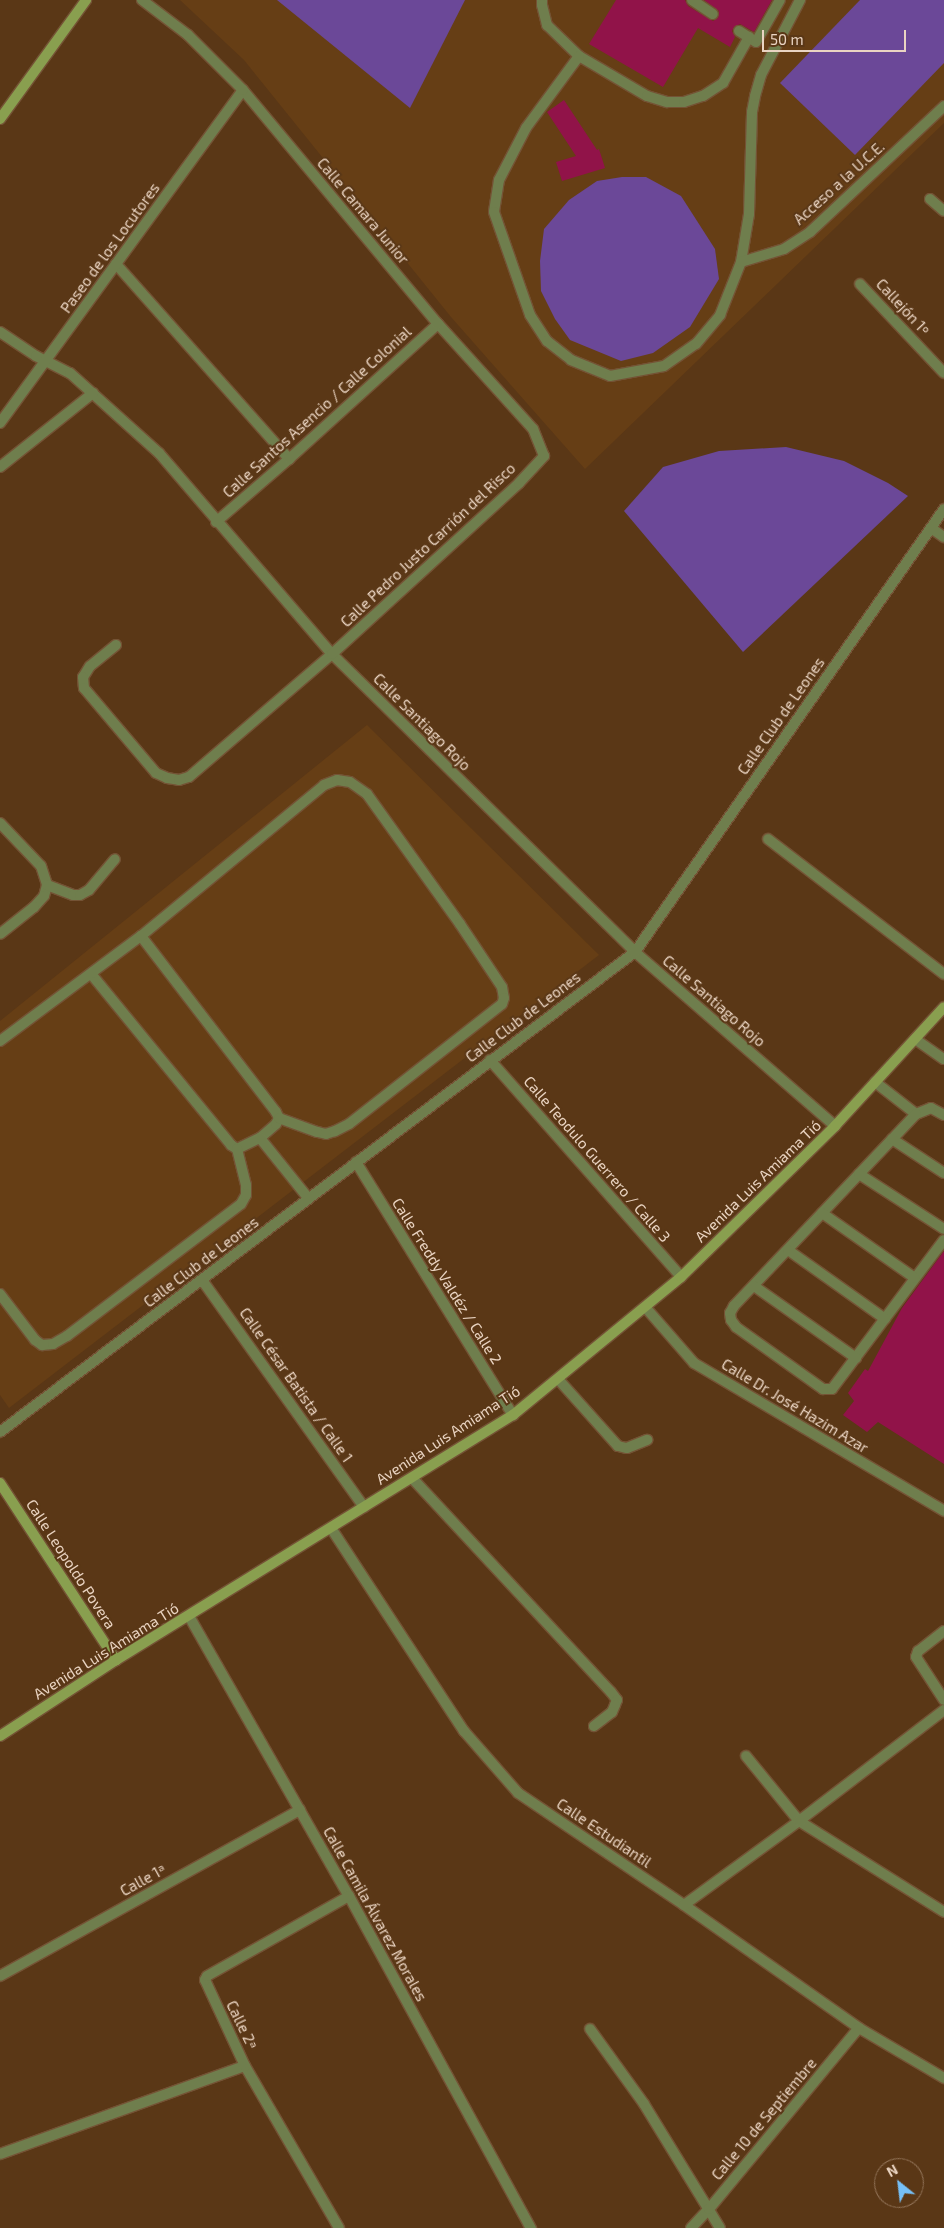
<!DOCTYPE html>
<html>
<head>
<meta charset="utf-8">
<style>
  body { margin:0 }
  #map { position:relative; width:944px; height:2228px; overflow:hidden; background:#5a3716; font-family:"Exo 2",sans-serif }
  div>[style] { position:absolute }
  .built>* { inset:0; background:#663e15 }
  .green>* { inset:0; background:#6b4898 }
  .building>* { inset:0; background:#911349 }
  .roads { filter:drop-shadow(1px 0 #745335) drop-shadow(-1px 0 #745335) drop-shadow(0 1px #745335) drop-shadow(0 -1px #745335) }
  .lane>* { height:10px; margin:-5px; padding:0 5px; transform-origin:5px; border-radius:5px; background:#6f7e4d }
  .street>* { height:10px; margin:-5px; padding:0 5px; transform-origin:5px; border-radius:5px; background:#6f7e4d }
  .secondary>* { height:10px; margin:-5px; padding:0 5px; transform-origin:5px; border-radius:5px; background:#899f4f }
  span { translate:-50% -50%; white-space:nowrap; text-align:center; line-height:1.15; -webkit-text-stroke:4px #5a3716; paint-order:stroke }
  .street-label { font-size:15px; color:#ead4c2 }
  .north { position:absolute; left:874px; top:2158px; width:50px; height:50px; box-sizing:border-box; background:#5a3716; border:1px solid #94765b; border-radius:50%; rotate:331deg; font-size:14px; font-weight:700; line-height:20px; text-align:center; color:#ead4c2 }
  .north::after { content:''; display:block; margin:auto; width:18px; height:22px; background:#76c0f7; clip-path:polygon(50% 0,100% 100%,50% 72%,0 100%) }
  .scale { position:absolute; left:762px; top:30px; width:144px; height:22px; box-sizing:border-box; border:2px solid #ead4c2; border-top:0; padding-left:6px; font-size:15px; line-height:18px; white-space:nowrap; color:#ead4c2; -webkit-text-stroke:4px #5a3716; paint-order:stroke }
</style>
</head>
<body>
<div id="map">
  <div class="built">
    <i style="clip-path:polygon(180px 0,944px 0,944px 123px,585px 469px,451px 317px,244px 60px)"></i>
    <i style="clip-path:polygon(367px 725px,599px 955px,9px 1408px,0 1395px,0 1021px)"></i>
  </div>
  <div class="green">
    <i style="clip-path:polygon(277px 0,465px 0,410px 108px)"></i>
    <i style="clip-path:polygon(860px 0,944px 0,944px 63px,855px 155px,780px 83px)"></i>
    <i style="clip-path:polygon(622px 177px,646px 177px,681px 196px,715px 249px,719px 279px,690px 327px,653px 353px,621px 361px,570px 340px,555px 319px,541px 291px,540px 261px,544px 229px,569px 200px,597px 181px)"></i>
    <i style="clip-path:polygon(786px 447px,844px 461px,888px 483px,908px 496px,743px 652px,624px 511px,663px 467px,719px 451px)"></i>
  </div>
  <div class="building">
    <i style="clip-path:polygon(616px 0,685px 0,688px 6px,713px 21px,718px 18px,719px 11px,704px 0,772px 0,754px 32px,740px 24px,734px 27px,732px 31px,735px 37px,730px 47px,698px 28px,663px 87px,589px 44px)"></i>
    <i style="clip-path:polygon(564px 100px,597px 150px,599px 149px,605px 168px,562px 181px,556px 162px,576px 156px,547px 112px)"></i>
    <i style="clip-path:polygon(944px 1251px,944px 1464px,878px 1422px,867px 1432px,843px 1415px,854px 1401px,848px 1393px,865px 1369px,868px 1371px,902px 1308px)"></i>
  </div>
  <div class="roads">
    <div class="lane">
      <i style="left:542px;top:0;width:5px;rotate:90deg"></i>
      <i style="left:542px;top:5px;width:21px;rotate:76deg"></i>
      <i style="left:547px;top:25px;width:45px;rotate:44.1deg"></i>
      <i style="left:579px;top:56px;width:79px;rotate:30.5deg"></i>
      <i style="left:647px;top:96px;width:21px;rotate:17deg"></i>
      <i style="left:667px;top:102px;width:17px"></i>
      <i style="left:684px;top:102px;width:20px;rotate:-18deg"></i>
      <i style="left:703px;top:96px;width:24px;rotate:-33deg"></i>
      <i style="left:723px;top:83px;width:53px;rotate:-60.5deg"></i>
      <i style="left:692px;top:0;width:25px;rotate:34deg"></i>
      <i style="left:739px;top:31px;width:20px;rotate:33deg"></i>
      <i style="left:756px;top:42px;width:48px;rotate:-60.3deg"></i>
      <i style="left:579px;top:56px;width:89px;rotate:126.4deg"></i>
      <i style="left:526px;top:128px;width:59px;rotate:117.4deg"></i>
      <i style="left:499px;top:180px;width:32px;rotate:99deg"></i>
      <i style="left:494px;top:212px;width:109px;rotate:70.7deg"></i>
      <i style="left:530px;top:315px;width:31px;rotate:57deg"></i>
      <i style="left:547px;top:341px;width:31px;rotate:38deg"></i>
      <i style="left:571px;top:360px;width:42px;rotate:22.3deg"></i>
      <i style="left:610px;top:376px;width:55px;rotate:-10.5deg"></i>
      <i style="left:664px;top:366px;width:39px;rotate:-35deg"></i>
      <i style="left:696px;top:344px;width:38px;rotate:-50deg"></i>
      <i style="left:720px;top:315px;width:57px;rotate:-68.4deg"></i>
      <i style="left:741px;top:262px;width:49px;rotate:-80.5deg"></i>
      <i style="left:749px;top:214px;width:102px;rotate:-88.3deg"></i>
      <i style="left:752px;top:112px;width:16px;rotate:-79deg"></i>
      <i style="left:755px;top:96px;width:22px;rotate:-74deg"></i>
      <i style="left:761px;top:75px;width:85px;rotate:-62.5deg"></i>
      <i style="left:741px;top:262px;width:45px;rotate:-16.8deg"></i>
      <i style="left:784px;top:249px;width:31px;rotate:-33deg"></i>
      <i style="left:810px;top:232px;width:184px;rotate:-43.2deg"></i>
      <i style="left:92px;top:975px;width:220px;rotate:50.7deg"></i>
      <i style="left:231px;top:1145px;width:7px;rotate:34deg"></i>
      <i style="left:237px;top:1149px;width:25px;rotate:-26deg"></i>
      <i style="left:260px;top:1138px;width:21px;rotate:-41deg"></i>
      <i style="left:276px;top:1124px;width:7px;rotate:-63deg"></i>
      <i style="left:279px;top:1118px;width:7px;rotate:-117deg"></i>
      <i style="left:276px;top:1112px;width:222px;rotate:-127.5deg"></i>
      <i style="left:915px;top:1039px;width:35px;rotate:35deg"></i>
      <i style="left:0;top:1041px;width:176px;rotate:-36.7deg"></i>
      <i style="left:141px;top:936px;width:237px;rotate:-39.5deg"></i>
      <i style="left:324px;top:785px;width:14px;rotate:-21deg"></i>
      <i style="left:337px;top:780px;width:13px;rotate:9deg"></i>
      <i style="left:350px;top:782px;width:21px;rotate:35deg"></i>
      <i style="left:367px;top:794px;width:160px;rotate:54.4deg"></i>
      <i style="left:460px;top:924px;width:76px;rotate:56.3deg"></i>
      <i style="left:502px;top:987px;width:11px;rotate:80deg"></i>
      <i style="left:504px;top:998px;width:6px;rotate:108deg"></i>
      <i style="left:502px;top:1004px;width:194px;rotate:141.9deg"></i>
      <i style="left:349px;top:1124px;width:16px;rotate:153deg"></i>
      <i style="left:335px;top:1131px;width:9px;rotate:162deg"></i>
      <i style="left:326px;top:1134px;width:9px;rotate:-167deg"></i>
      <i style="left:317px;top:1132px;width:40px;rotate:-159.8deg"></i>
      <i style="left:875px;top:1082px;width:52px;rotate:38deg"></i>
      <i style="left:944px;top:1115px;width:15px;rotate:-152deg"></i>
      <i style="left:931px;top:1108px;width:16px;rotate:158deg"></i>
      <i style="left:916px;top:1114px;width:265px;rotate:133.5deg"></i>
      <i style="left:734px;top:1306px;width:8px;rotate:120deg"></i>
      <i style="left:730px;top:1313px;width:7px;rotate:82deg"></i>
      <i style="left:731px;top:1320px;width:9px;rotate:54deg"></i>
      <i style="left:736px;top:1327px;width:107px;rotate:35.5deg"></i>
      <i style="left:823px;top:1389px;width:9px"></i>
      <i style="left:832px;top:1389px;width:186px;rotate:-53.1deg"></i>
      <i style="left:260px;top:1138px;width:77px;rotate:51.3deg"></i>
      <i style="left:892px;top:1139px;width:62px;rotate:33.2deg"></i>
      <i style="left:859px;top:1174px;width:101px;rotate:32.9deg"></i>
      <i style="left:822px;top:1213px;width:113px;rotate:35deg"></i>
      <i style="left:788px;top:1250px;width:119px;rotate:35.4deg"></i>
      <i style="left:754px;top:1286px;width:125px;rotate:35.2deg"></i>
      <i style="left:0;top:1294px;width:58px;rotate:52.7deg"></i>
      <i style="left:35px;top:1340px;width:9px;rotate:36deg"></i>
      <i style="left:42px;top:1345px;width:11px;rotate:-5deg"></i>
      <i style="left:53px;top:1344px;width:16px;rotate:-30deg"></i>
      <i style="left:67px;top:1336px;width:218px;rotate:-37.2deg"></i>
      <i style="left:241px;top:1204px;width:10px;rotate:-61deg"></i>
      <i style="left:246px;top:1195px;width:10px;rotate:-90deg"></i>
      <i style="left:246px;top:1185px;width:37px;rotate:-104deg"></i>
      <i style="left:558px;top:1379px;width:90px;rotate:48.2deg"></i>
      <i style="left:618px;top:1446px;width:9px;rotate:13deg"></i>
      <i style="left:627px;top:1448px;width:22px;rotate:-22deg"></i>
      <i style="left:944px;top:1631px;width:33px;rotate:142deg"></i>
      <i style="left:918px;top:1651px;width:6px;rotate:108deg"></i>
      <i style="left:916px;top:1657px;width:51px;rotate:56.9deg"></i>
    </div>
    <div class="street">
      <i style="left:930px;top:199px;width:18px;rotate:41deg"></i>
      <i style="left:116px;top:264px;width:261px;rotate:48.4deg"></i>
      <i style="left:860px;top:284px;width:122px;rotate:46.7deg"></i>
      <i style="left:0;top:332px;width:43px;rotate:33.7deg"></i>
      <i style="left:36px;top:356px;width:38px;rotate:27deg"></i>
      <i style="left:70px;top:373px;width:120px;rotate:42deg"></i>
      <i style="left:159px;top:453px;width:265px;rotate:49.3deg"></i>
      <i style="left:332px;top:654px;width:425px;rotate:44.5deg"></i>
      <i style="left:635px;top:952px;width:265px;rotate:41deg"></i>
      <i style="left:0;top:423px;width:412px;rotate:-53.9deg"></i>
      <i style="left:0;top:467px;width:119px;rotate:-38.5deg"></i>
      <i style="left:216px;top:522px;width:96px;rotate:-40.8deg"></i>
      <i style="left:289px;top:459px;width:201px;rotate:-42.2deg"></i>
      <i style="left:931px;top:528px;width:16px;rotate:35deg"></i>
      <i style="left:116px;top:645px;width:33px;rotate:141deg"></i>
      <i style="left:90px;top:666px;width:13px;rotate:122deg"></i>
      <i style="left:83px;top:677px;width:11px;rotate:85deg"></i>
      <i style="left:84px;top:688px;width:111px;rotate:49.7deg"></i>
      <i style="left:156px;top:773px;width:12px;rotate:24deg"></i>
      <i style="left:167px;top:778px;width:12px;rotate:9deg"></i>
      <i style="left:179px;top:780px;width:10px;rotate:-17deg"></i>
      <i style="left:189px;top:777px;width:189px;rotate:-40.7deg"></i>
      <i style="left:332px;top:654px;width:253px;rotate:-42.4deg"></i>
      <i style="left:519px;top:483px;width:37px;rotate:-47deg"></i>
      <i style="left:544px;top:456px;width:29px;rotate:-112deg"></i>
      <i style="left:533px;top:429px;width:142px;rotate:-132.1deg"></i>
      <i style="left:438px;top:324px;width:305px;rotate:-129.8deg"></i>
      <i style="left:243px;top:90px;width:78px;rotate:-135deg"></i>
      <i style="left:188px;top:35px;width:58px;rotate:-142.7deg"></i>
      <i style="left:0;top:823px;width:59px;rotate:46.4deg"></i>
      <i style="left:41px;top:866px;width:20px;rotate:72deg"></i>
      <i style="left:47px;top:885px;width:11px;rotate:105deg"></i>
      <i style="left:44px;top:896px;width:15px;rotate:132deg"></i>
      <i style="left:34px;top:907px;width:43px;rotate:141.5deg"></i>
      <i style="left:768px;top:839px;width:222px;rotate:37.5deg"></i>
      <i style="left:47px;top:885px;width:28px;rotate:21deg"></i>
      <i style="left:73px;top:895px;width:7px"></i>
      <i style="left:80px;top:895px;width:10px;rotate:-29deg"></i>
      <i style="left:89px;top:890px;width:40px;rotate:-50deg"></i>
      <i style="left:490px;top:1060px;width:289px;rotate:48.6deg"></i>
      <i style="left:356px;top:1162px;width:298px;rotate:58.2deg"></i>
      <i style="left:202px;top:1280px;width:279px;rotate:54.5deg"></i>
      <i style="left:646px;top:1308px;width:73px;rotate:48.9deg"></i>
      <i style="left:694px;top:1363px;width:291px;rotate:30.6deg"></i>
      <i style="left:0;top:1432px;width:796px;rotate:-37.09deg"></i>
      <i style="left:635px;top:952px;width:540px;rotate:-55.1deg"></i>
      <i style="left:412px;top:1478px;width:292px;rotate:47.1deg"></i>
      <i style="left:611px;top:1692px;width:10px;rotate:53deg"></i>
      <i style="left:617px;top:1700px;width:5px;rotate:112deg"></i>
      <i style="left:615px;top:1705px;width:8px;rotate:113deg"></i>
      <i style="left:612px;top:1712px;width:23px;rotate:142deg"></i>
      <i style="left:331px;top:1528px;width:243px;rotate:56.8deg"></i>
      <i style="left:464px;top:1731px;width:82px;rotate:48.9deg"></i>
      <i style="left:518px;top:1793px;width:200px;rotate:34deg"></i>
      <i style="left:684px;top:1905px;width:214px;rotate:35.1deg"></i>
      <i style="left:859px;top:2028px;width:99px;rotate:30.5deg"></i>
      <i style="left:189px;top:1616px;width:322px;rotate:60.3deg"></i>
      <i style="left:349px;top:1896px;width:379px;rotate:61.3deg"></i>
      <i style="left:746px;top:1756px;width:84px;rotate:50.8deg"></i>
      <i style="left:799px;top:1821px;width:171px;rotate:32.1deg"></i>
      <i style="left:684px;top:1905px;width:142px;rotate:-36.1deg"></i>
      <i style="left:799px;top:1821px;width:183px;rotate:-37.4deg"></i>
      <i style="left:0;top:1976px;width:343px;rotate:-29deg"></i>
      <i style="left:590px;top:2029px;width:92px;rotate:54.2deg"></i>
      <i style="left:644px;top:2104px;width:145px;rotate:58.5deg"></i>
      <i style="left:0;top:2154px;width:260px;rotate:-19.8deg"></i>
      <i style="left:339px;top:2228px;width:187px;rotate:-120.1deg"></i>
      <i style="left:245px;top:2066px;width:95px;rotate:-114.9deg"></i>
      <i style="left:205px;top:1980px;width:4px;rotate:-63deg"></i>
      <i style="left:207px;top:1976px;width:163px;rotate:-29.4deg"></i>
      <i style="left:691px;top:2228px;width:26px;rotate:-47deg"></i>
      <i style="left:709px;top:2209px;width:235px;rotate:-50.4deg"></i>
    </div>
    <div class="secondary">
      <i style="left:0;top:119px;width:147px;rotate:-54.1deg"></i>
      <i style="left:0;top:1483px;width:212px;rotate:56.8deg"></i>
      <i style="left:0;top:1736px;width:139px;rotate:-33.2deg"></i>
      <i style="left:116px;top:1660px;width:467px;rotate:-31.7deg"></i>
      <i style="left:513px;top:1415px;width:217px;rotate:-39.4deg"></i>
      <i style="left:681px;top:1277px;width:216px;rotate:-44.4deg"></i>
      <i style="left:835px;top:1126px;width:161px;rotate:-47.5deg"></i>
    </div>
  </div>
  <div class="street-label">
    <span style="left:839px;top:183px;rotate:-42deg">Acceso a la U.C.E.</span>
    <span style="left:363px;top:211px;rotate:50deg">Calle Camara Junior</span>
    <span style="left:110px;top:248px;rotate:-54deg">Paseo de los Locutores</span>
    <span style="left:903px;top:307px;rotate:47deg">Callejón 1º</span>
    <span style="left:317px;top:412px;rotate:-42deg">Calle Santos Asencio / Calle Colonial</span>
    <span style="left:428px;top:545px;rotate:-43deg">Calle Pedro Justo Carrión del Risco</span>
    <span style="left:781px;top:716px;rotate:-55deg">Calle Club de Leones</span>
    <span style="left:422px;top:722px;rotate:45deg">Calle Santiago Rojo</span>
    <span style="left:714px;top:1001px;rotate:41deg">Calle Santiago Rojo</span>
    <span style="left:523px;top:1017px;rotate:-37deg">Calle Club de Leones</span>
    <span style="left:597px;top:1159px;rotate:49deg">Calle Teodulo Guerrero / Calle 3</span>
    <span style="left:758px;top:1181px;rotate:-44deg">Avenida Luis Amiama Tió</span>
    <span style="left:201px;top:1262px;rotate:-37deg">Calle Club de Leones</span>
    <span style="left:447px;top:1281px;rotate:58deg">Calle Freddy Valdéz / Calle 2</span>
    <span style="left:296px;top:1385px;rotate:55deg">Calle César Batista / Calle 1</span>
    <span style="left:795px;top:1406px;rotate:31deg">Calle Dr. José Hazim Azar</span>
    <span style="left:448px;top:1435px;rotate:-33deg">Avenida Luis Amiama Tió</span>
    <span style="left:71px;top:1564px;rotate:57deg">Calle Leopoldo Povera</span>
    <span style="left:106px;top:1651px;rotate:-32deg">Avenida Luis Amiama Tió</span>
    <span style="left:604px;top:1833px;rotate:34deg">Calle Estudiantil</span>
    <span style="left:143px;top:1880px;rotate:-29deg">Calle 1ª</span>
    <span style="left:375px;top:1914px;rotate:61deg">Calle Camila Álvarez Morales</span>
    <span style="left:242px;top:2025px;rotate:64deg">Calle 2ª</span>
    <span style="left:764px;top:2119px;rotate:-50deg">Calle 10 de Septiembre</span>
  </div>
  <div class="north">N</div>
  <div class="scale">50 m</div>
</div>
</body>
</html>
